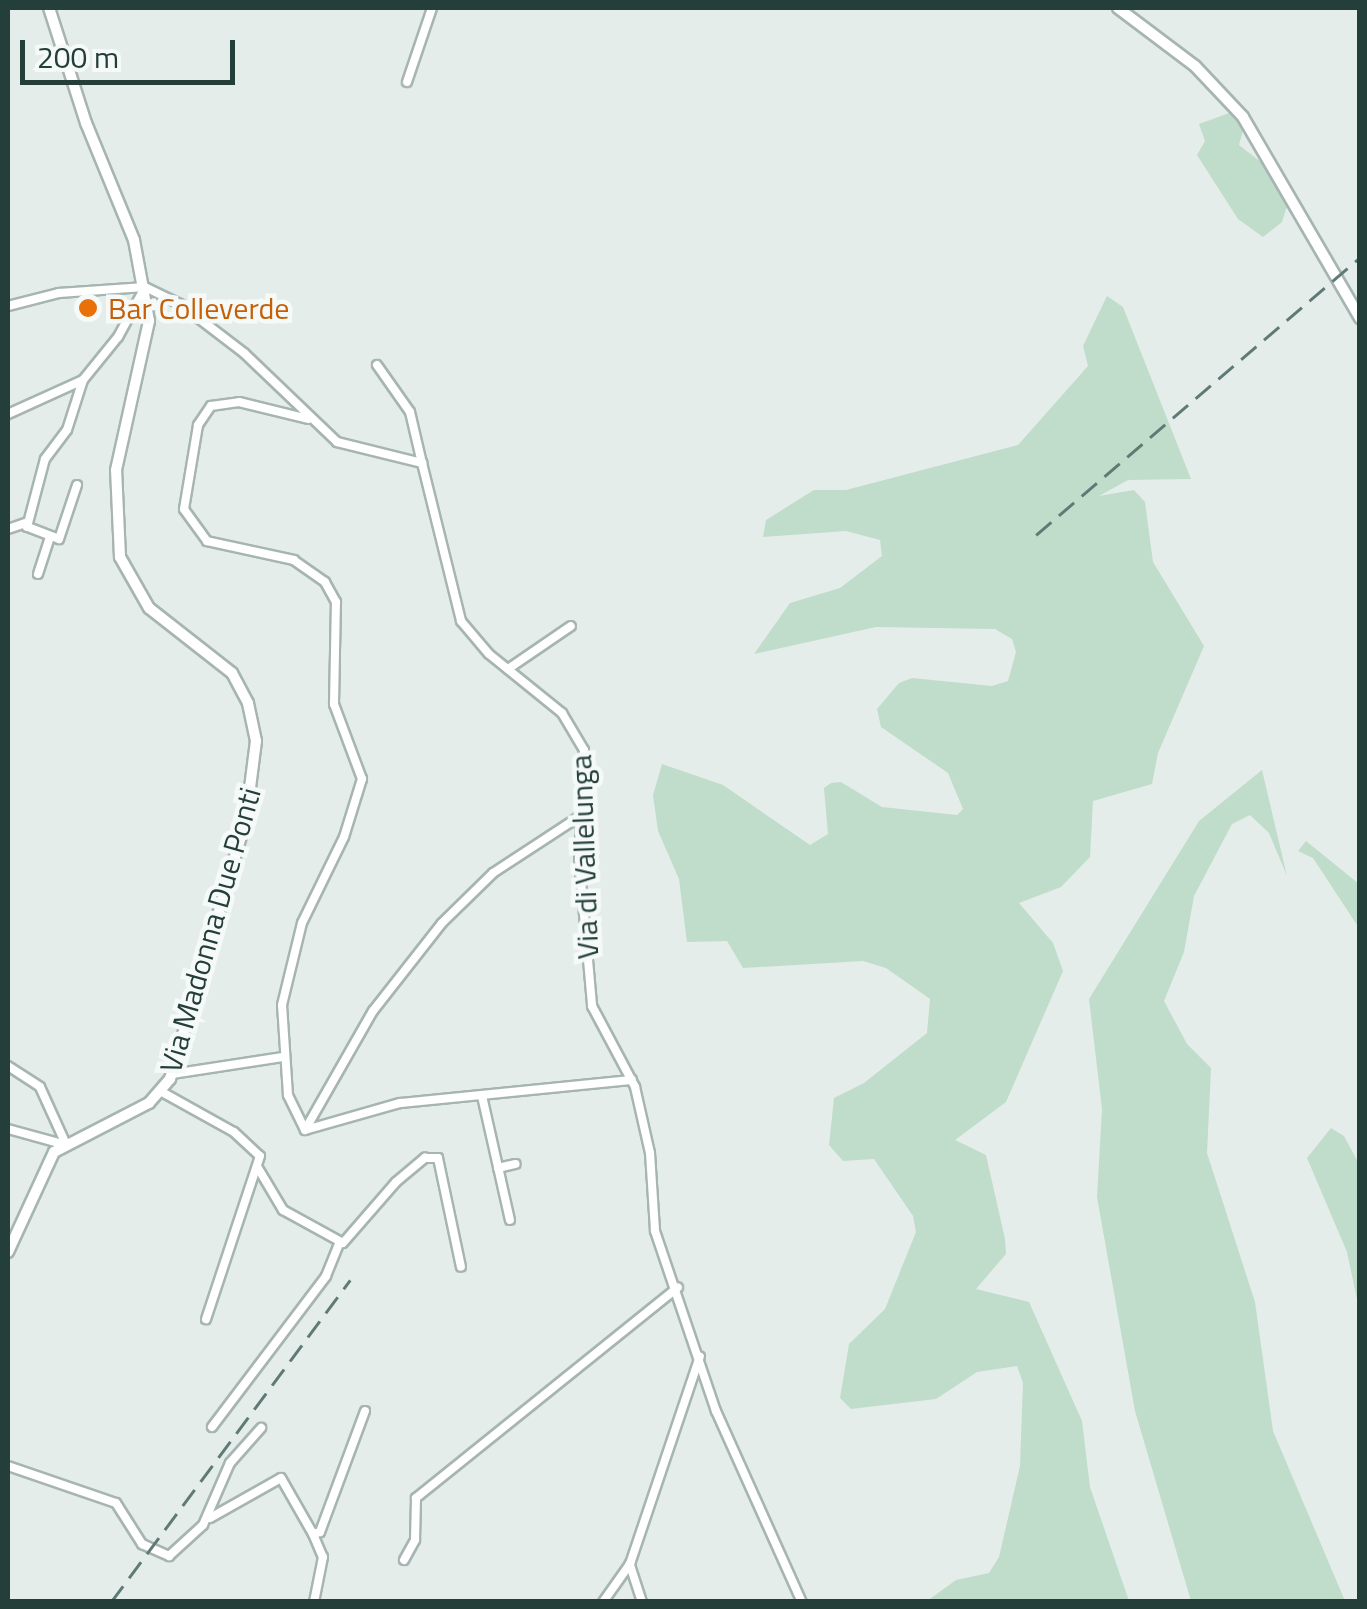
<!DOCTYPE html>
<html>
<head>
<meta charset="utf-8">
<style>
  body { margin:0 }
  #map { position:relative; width:1367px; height:1609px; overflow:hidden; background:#e5edea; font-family:"Titillium Web",sans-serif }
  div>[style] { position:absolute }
  .green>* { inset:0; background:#bfddca }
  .roads { filter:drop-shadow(2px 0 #a7b5b2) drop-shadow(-2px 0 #a7b5b2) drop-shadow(0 2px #a7b5b2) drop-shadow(0 -2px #a7b5b2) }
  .street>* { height:8px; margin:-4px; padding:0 4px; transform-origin:4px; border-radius:4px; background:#fff }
  .secondary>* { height:10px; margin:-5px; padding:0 5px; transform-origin:5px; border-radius:5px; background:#fff }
  .rail>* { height:2.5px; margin-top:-1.25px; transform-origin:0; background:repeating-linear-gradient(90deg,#5f7a75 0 20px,transparent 0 30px) }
  .dots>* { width:28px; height:28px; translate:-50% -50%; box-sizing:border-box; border:5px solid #f5faf8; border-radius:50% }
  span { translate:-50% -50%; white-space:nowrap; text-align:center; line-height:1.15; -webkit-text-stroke:9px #f5faf8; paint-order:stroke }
  .food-label { font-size:30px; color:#c56008 }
  .left { translate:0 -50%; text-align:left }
  .street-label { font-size:30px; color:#243e3a }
  .frame { position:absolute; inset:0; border:10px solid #243e3a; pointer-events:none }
  .scale { position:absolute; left:20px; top:40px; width:215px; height:45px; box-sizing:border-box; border:5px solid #243e3a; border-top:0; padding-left:12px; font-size:30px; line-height:35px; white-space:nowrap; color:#243e3a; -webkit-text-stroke:8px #f5faf8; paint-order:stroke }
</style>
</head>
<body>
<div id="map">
  <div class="green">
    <i style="clip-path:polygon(1232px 112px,1243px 131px,1239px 145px,1266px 166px,1288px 203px,1282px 222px,1263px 237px,1238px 219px,1197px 155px,1205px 141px,1199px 124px)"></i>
    <i style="clip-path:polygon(1107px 296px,1123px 307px,1191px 479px,1128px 480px,1099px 496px,1134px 490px,1145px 502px,1153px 562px,1204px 646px,1158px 753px,1152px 784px,1093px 801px,1090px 857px,1061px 887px,1019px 903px,1053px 943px,1063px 971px,1006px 1102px,955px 1140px,986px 1155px,1005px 1239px,1006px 1254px,976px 1289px,1029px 1302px,1082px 1421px,1090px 1487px,1129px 1601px,927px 1601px,956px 1580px,989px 1573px,999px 1557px,1020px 1466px,1023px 1383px,1017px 1366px,977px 1372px,936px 1399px,851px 1409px,840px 1398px,849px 1344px,885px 1309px,916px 1232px,913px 1216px,874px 1159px,843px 1161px,829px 1145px,834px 1098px,864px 1083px,927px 1033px,930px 999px,886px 968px,863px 961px,743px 968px,727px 941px,687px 942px,679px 879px,658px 831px,653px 795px,662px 764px,723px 785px,810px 845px,828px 834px,824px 788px,831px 783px,841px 782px,882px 807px,957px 815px,963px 809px,948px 773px,881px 727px,877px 709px,899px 683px,912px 678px,992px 686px,1008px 681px,1016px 652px,1012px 639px,995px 629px,876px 627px,754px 654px,790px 603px,840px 588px,882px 556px,880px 540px,846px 531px,763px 537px,766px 520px,814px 490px,846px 490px,1018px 445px,1088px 366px,1083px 346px)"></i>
    <i style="clip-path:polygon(1262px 770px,1287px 876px,1269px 833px,1250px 815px,1232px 824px,1194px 896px,1184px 952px,1164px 1001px,1187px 1044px,1211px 1068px,1207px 1153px,1255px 1302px,1273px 1431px,1345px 1601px,1191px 1601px,1135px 1411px,1097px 1197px,1102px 1109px,1089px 999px,1199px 821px)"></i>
    <i style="clip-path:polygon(1306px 841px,1359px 884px,1359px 928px,1313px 858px,1298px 851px)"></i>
    <i style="clip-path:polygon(1331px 1128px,1344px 1136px,1359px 1164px,1359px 1309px,1347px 1252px,1307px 1158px)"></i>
  </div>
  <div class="roads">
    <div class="street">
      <i style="left:407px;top:82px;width:78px;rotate:-71.3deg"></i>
      <i style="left:8px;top:306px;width:53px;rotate:-14.3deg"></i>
      <i style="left:59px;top:293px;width:86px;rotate:-4deg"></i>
      <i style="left:145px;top:287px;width:39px;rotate:26deg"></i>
      <i style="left:180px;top:304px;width:81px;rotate:37.4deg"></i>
      <i style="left:244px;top:353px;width:129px;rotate:43.7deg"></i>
      <i style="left:337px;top:442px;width:88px;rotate:13.9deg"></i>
      <i style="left:422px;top:463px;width:163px;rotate:76.1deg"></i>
      <i style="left:461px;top:621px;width:43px;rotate:49.7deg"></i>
      <i style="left:489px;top:654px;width:94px;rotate:38.9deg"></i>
      <i style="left:562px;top:713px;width:43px;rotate:59.3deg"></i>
      <i style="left:584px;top:750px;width:109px;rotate:92.6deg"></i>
      <i style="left:579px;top:859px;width:148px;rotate:84.9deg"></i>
      <i style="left:592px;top:1006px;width:92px;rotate:62deg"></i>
      <i style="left:635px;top:1087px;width:68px;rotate:77.2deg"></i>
      <i style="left:650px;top:1153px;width:78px;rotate:86.3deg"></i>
      <i style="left:655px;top:1231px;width:190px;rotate:71.3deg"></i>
      <i style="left:716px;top:1411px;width:209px;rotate:65.8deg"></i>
      <i style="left:377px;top:365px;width:57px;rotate:54.9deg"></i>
      <i style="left:410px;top:412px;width:52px;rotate:76.8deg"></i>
      <i style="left:8px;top:414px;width:82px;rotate:-24.4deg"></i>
      <i style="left:83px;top:380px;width:55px;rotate:-50.9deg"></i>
      <i style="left:118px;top:337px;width:52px;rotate:-61.5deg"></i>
      <i style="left:77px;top:485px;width:57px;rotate:108.4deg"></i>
      <i style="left:59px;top:539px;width:34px;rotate:-159deg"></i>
      <i style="left:27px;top:527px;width:70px;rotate:-75.2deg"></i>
      <i style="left:45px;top:459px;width:36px;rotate:-53deg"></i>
      <i style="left:67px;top:430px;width:52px;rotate:-72.3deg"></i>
      <i style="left:8px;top:529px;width:18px;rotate:-19deg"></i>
      <i style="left:38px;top:574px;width:38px;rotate:-72deg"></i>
      <i style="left:508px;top:669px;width:76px;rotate:-34.3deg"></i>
      <i style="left:8px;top:1066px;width:38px;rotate:33deg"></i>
      <i style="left:40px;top:1087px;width:60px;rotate:65.6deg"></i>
      <i style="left:172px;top:1074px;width:112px;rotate:-8.7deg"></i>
      <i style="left:162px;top:1092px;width:82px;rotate:29.1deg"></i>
      <i style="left:234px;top:1132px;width:35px;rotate:43deg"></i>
      <i style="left:260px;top:1156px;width:172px;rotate:108.3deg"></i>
      <i style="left:482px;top:1096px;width:127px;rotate:77.3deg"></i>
      <i style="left:8px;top:1129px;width:56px;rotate:15.5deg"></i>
      <i style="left:305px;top:1130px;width:39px;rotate:-116deg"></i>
      <i style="left:288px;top:1095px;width:90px;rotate:-93.8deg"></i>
      <i style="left:282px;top:1005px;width:84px;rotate:-76.3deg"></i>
      <i style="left:302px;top:923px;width:96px;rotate:-64deg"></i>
      <i style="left:344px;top:837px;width:61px;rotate:-72.8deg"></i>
      <i style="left:362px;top:779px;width:80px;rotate:-110.5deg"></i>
      <i style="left:334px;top:704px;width:102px;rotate:-88.9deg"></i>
      <i style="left:336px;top:602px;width:23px;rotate:-119deg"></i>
      <i style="left:325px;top:582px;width:38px;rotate:-145deg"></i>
      <i style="left:294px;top:560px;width:89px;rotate:-167.7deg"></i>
      <i style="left:207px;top:541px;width:39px;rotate:-126deg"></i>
      <i style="left:184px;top:509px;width:85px;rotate:-80.5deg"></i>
      <i style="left:198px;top:425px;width:23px;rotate:-56deg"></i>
      <i style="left:211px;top:406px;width:28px;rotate:-8deg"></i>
      <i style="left:239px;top:402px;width:71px;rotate:13.8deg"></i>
      <i style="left:305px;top:1130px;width:137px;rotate:-60.3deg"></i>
      <i style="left:373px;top:1011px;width:112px;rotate:-51.9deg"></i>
      <i style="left:442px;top:923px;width:71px;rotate:-44.4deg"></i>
      <i style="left:493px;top:873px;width:108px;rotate:-33.2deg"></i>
      <i style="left:305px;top:1130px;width:99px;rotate:-15.9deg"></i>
      <i style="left:400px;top:1103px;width:233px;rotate:-5.7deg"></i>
      <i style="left:258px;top:1168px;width:49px;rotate:59.2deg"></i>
      <i style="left:283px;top:1210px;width:68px;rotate:28.8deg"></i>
      <i style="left:343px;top:1243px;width:81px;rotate:-49deg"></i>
      <i style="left:396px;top:1182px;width:38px;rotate:-40deg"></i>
      <i style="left:425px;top:1158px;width:13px"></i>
      <i style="left:438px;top:1158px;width:111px;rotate:78.1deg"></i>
      <i style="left:498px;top:1168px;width:18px;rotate:-13deg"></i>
      <i style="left:212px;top:1427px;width:189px;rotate:-52.9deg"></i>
      <i style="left:326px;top:1276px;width:37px;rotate:-68deg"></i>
      <i style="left:8px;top:1466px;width:114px;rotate:18.9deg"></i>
      <i style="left:116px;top:1503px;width:49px;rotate:57.6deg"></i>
      <i style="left:142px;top:1544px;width:30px;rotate:24deg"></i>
      <i style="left:169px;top:1556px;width:46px;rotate:-42.4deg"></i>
      <i style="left:203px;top:1525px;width:68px;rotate:-66.5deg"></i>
      <i style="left:230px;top:1463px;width:47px;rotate:-48.5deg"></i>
      <i style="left:210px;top:1518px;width:81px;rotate:-29.4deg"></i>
      <i style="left:281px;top:1478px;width:64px;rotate:60.3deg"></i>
      <i style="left:313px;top:1534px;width:7px;rotate:-16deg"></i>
      <i style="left:320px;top:1532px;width:129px;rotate:-69.6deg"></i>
      <i style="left:313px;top:1534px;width:25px;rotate:67deg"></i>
      <i style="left:323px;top:1557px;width:46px;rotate:101.3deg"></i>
      <i style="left:404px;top:1560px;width:23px;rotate:-61deg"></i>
      <i style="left:415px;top:1540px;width:42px;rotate:-88.6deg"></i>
      <i style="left:416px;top:1498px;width:336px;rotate:-38.8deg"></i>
      <i style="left:603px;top:1602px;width:47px;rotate:-54.6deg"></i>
      <i style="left:642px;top:1602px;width:40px;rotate:-108deg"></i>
      <i style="left:630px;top:1564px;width:219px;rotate:-71.4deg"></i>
    </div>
    <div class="secondary">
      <i style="left:1118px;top:8px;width:96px;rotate:37deg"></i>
      <i style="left:1195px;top:66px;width:70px;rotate:46.7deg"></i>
      <i style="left:1243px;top:117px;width:233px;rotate:59.8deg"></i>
      <i style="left:8px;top:1252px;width:110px;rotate:-65.3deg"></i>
      <i style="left:54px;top:1152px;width:107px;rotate:-27.3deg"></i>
      <i style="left:149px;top:1103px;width:32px;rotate:-49deg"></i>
      <i style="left:170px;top:1079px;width:271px;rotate:-73.7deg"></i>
      <i style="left:246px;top:819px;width:79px;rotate:-82.7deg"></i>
      <i style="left:256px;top:741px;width:39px;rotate:-102deg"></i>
      <i style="left:248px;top:703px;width:34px;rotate:-118deg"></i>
      <i style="left:232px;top:673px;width:105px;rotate:-141.9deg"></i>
      <i style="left:149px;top:608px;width:59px;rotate:-119.6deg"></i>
      <i style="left:120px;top:557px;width:87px;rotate:-92.6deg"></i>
      <i style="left:116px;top:470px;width:153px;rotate:-77.5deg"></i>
      <i style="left:149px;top:321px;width:82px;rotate:-100.5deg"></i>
      <i style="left:134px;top:240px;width:126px;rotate:-112.3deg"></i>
      <i style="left:86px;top:123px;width:121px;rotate:-107.8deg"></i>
    </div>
  </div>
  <div class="rail">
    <i style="left:1036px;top:535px;width:427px;rotate:-40.6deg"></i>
    <i style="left:111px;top:1602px;width:401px;rotate:-53.4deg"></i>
  </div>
  <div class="dots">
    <i style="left:88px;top:308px;background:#e8710a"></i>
  </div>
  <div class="food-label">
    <span class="left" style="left:108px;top:308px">Bar Colleverde</span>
  </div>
  <div class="street-label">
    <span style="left:584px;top:857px;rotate:-92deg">Via di Vallelunga</span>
    <span style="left:210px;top:930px;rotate:-74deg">Via Madonna Due Ponti</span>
  </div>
  <div class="frame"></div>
  <div class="scale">200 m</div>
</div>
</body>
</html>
